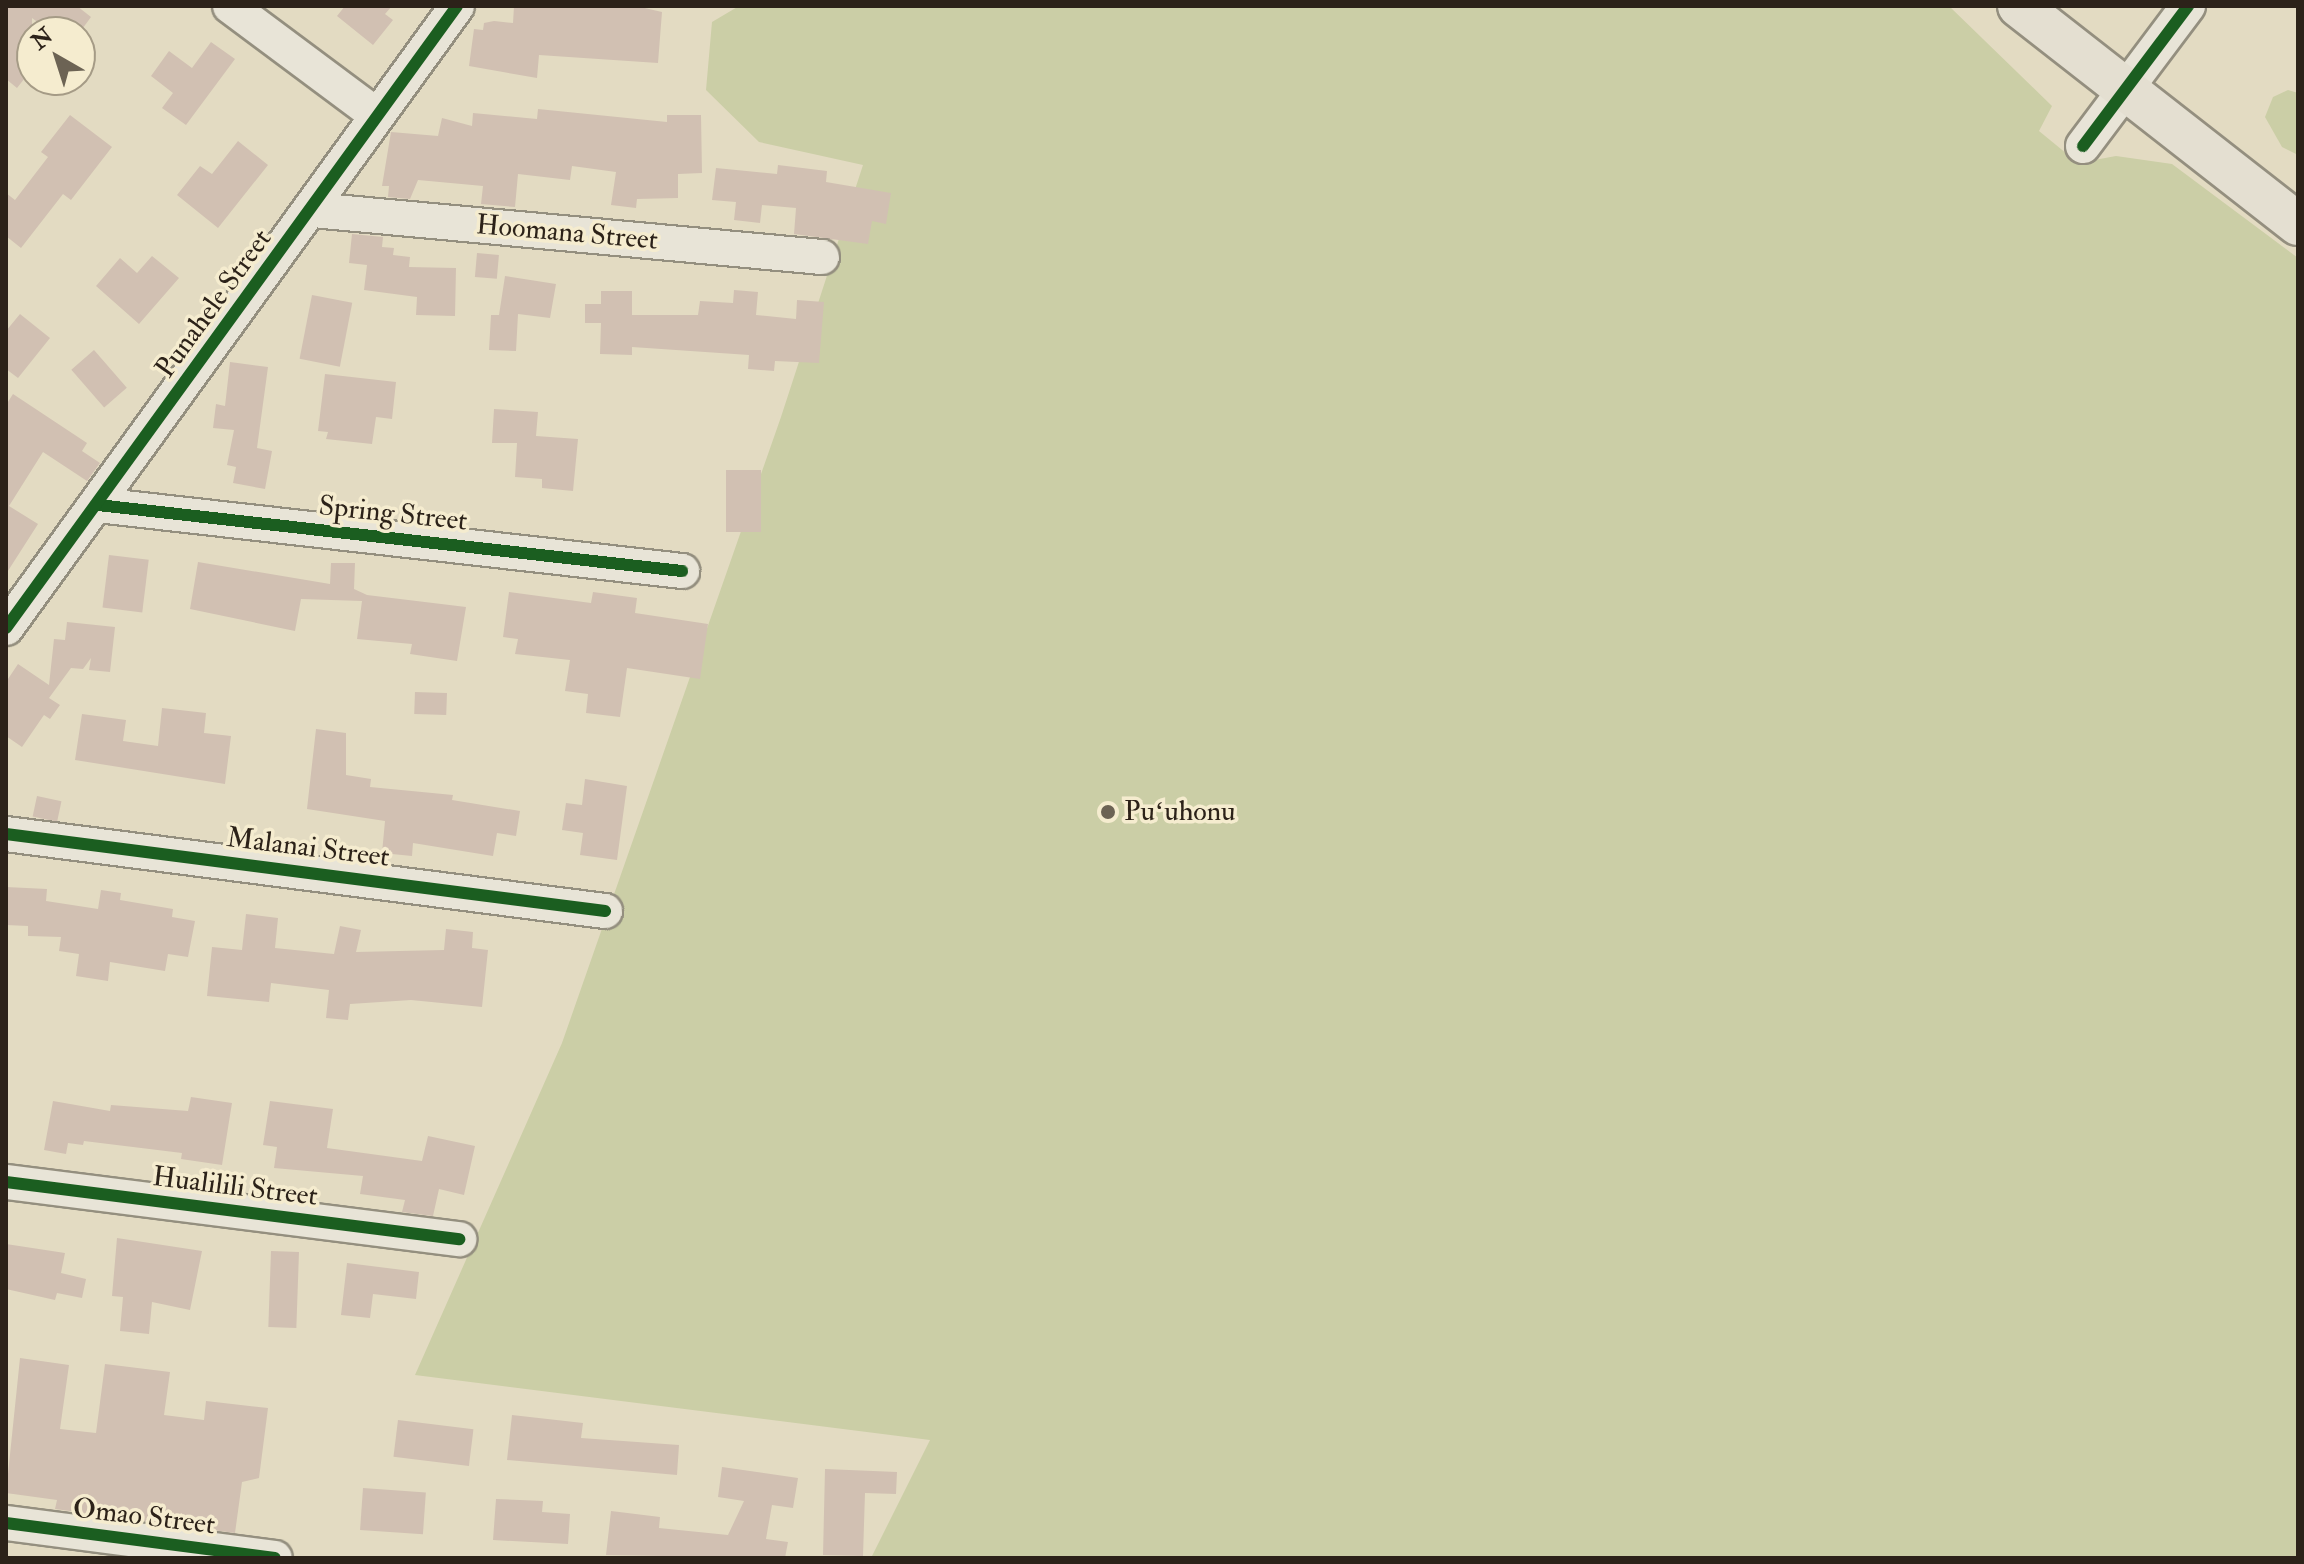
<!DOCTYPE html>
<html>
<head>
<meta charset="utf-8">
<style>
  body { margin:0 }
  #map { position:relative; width:2304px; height:1564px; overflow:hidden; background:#e3dbc2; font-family:"IM FELL Double Pica",serif }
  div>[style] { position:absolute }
  .green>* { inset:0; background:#cbcea6 }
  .building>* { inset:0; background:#d1c0b2; transform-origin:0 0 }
  .roads { filter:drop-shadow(2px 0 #948f7f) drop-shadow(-2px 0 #948f7f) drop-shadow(0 2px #948f7f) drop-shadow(0 -2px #948f7f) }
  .minor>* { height:34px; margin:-17px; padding:0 17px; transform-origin:17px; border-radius:17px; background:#e8e4d7 }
  .major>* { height:42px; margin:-21px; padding:0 21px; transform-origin:21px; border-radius:21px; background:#e4dfd1 }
  .cycleway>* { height:12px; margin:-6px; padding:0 6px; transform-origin:6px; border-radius:6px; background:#1b5e20 }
  .dots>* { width:22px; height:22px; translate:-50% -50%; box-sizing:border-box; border:4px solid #f5eccf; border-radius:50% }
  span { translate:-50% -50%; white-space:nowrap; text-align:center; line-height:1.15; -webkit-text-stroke:7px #f5eccf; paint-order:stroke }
  .street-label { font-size:28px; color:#2c2219 }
  .poi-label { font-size:28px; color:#2c2219 }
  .left { translate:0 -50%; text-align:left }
  .frame { position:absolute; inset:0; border:8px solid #2c2219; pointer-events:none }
  .north { position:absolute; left:16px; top:16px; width:80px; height:80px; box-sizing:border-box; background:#f5eccf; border:2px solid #a59b86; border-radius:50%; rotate:321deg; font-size:22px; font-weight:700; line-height:32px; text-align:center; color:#2c2219 }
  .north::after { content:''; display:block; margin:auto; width:28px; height:36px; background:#6c6354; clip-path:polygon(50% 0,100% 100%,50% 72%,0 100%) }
</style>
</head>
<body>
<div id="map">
  <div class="green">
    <i style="clip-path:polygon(739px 6px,1949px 6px,2052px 106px,2039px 131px,2078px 163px,2116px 156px,2172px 164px,2298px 258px,2298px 1558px,871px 1558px,930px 1440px,415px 1375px,562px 1043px,781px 417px,863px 165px,759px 142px,706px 90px,712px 22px)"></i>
    <i style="clip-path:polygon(2288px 90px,2298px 93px,2298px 155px,2282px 147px,2265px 117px,2273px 97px)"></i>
  </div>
  <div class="building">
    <i style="clip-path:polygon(6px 6px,77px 6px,91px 17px,80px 32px,51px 32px,32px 18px,32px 69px,17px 88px,6px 79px)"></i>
    <i style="clip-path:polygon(345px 6px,392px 6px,385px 14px,393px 20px,373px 45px,337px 16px)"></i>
    <i style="clip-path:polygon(514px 6px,636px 6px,662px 12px,658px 63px,539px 55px,537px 78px,469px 66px,474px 29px,483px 30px,484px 23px,494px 21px,513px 23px)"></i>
    <i style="clip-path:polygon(211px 42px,235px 59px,186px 125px,162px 108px,173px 93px,151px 76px,169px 51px,192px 68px)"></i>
    <i style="clip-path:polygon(538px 109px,667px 122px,667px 115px,701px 115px,702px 173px,678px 174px,678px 198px,637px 199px,636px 208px,611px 205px,616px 172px,572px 166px,570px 180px,518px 174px,515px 207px,481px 204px,483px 186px,418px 180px,410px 199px,388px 197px,389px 186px,382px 186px,391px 132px,438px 136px,442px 118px,472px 126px,473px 113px,537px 119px)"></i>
    <i style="clip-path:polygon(70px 115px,112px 147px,71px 200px,63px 194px,21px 248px,6px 236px,6px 193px,15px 200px,48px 157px,41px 152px)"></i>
    <i style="clip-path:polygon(238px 141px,268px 165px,218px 228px,177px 195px,200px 166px,212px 174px)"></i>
    <i style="clip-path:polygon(778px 165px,827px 171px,826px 182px,891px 193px,886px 224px,872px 221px,868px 244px,794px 234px,796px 208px,762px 205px,760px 223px,734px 220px,736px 202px,712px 200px,716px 168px,777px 174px)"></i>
    <i style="clip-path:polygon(352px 234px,383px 237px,382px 247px,394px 248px,393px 255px,410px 257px,409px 267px,456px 268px,455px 316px,416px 315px,417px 297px,364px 290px,367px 265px,349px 263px)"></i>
    <i style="left:477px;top:253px;width:22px;height:24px;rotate:5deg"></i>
    <i style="clip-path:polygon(152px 256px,179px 278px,139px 324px,96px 286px,120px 258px,137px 273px)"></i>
    <i style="clip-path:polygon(505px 276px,556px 284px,550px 318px,518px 314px,516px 351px,489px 350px,491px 315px,499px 315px)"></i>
    <i style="clip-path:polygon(734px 290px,758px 292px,756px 315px,796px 319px,797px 300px,824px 302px,819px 363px,775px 361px,774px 371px,748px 369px,749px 355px,632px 347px,632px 355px,600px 354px,601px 323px,585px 323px,585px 304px,601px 304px,601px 291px,632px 291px,632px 315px,698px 315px,700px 301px,733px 303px)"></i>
    <i style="left:312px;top:295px;width:41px;height:65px;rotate:11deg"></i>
    <i style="clip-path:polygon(20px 314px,50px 338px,18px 378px,6px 369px,6px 331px)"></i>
    <i style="left:94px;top:350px;width:50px;height:30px;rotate:49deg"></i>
    <i style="clip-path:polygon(230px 362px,268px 367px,257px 448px,272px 451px,265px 489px,233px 483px,236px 467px,227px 465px,234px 430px,213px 428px,216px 404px,225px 406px)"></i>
    <i style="clip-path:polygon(325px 374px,396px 382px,392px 419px,376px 417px,372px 444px,326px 439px,328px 432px,318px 431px)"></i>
    <i style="clip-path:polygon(13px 394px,87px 443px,82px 451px,100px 463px,87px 481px,43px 452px,9px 506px,38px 524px,6px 574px,6px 405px)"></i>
    <i style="clip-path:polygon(494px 409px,538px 412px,536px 436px,578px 439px,573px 491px,542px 488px,542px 479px,515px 477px,517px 443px,492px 443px)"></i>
    <i style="left:726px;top:470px;width:35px;height:62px"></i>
    <i style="left:109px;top:555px;width:40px;height:53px;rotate:7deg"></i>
    <i style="clip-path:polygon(198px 562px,330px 584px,331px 563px,355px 563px,354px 589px,367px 595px,466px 607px,457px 661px,410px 654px,412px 644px,357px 639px,362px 601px,301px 599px,295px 631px,190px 609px)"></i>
    <i style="clip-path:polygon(509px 592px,591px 603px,593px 592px,637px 598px,635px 613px,708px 624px,700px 679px,627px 668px,620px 717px,586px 713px,588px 694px,565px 691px,570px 660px,515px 654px,518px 639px,503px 637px)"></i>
    <i style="clip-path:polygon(67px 622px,115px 627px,110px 672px,89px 670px,91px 658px,83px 669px,71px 668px,49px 698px,60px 705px,50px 719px,44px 715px,22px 747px,6px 736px,6px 682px,18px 664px,49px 685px,54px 639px,65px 640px)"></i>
    <i style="left:415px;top:692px;width:32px;height:22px;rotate:2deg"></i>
    <i style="clip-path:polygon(162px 708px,206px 713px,204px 733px,231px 736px,225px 784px,75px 760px,82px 714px,126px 720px,123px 741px,158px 746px)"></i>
    <i style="clip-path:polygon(316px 729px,346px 733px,346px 775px,371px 779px,370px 787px,453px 795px,452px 800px,520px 811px,516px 836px,497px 833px,493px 856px,413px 843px,412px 856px,382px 853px,385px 821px,307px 809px)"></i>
    <i style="clip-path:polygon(585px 779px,627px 786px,617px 860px,580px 855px,583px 833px,562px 830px,566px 803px,582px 805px)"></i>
    <i style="left:37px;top:796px;width:25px;height:21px;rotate:12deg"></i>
    <i style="clip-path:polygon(6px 887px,47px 889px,46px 901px,98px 909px,101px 890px,121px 893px,120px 900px,173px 909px,172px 917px,195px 921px,188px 957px,168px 954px,165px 971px,110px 962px,108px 981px,76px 976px,79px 954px,59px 951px,61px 937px,28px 936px,28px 926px,6px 925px)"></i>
    <i style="clip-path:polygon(246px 914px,278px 918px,275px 948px,334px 954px,340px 926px,361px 930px,356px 952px,444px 950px,446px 929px,473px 932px,472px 948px,488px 950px,482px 1007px,411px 1000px,350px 1004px,348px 1020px,326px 1018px,329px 990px,271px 983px,269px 1002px,207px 996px,212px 947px,242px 950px)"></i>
    <i style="clip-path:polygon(191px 1097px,232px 1103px,222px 1165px,181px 1159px,182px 1153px,84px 1141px,83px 1145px,68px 1143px,66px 1154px,44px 1150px,53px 1101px,110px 1111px,111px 1105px,188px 1111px)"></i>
    <i style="clip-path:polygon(270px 1101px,333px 1109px,327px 1148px,422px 1161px,428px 1136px,475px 1146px,464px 1195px,439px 1189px,433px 1216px,402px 1212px,405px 1200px,360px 1194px,363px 1176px,274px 1168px,277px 1147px,263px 1145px)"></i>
    <i style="clip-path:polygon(117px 1238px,202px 1251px,190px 1310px,152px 1302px,149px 1334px,120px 1331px,123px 1297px,112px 1296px)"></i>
    <i style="clip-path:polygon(6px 1244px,65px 1253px,61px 1273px,86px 1279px,82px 1298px,57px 1293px,55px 1300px,6px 1289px)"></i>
    <i style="left:271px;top:1251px;width:28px;height:76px;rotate:2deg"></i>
    <i style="clip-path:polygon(347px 1263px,419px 1272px,416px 1299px,373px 1294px,370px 1318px,341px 1315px)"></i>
    <i style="clip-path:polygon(20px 1358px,69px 1365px,60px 1429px,96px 1433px,105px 1364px,170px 1372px,164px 1415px,204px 1420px,206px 1401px,268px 1408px,259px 1478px,242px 1482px,235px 1533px,55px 1509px,57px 1500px,6px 1493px)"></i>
    <i style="clip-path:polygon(512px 1415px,583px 1423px,581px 1438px,679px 1445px,677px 1475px,507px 1460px)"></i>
    <i style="left:398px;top:1420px;width:76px;height:37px;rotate:7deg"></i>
    <i style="clip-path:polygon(722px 1467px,798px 1478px,793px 1508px,772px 1505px,766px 1539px,788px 1542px,785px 1558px,606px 1555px,611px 1511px,660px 1517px,659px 1528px,728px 1535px,744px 1501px,718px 1497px)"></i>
    <i style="clip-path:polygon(825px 1469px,897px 1472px,896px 1494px,865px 1493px,863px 1556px,823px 1555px)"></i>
    <i style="left:363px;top:1488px;width:63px;height:42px;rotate:4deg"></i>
    <i style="clip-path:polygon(496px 1499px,543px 1501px,542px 1512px,570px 1514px,568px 1544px,493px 1540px)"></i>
  </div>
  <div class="roads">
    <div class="minor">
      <i style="left:230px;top:6px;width:182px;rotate:36.7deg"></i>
      <i style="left:2083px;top:146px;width:175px;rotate:-53.1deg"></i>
      <i style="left:313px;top:210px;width:511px;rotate:5.28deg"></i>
      <i style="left:98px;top:505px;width:588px;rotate:6.45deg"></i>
      <i style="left:6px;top:628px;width:768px;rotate:-54.05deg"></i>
      <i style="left:6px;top:834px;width:604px;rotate:7.33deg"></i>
      <i style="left:6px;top:1182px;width:457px;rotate:7.2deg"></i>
      <i style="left:6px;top:1523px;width:271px;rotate:7.4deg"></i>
    </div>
    <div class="major">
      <i style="left:2019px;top:6px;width:354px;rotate:38deg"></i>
    </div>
  </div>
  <div class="cycleway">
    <i style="left:2083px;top:146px;width:175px;rotate:-53.1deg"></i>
    <i style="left:98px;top:505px;width:588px;rotate:6.45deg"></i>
    <i style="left:6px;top:628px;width:768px;rotate:-54.05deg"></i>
    <i style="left:6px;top:834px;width:604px;rotate:7.33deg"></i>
    <i style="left:6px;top:1182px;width:457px;rotate:7.2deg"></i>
    <i style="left:6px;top:1523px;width:271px;rotate:7.4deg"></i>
  </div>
  <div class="dots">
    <i style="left:1108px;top:812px;background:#6c6354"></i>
  </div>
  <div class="street-label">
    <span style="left:567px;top:233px;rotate:5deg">Hoomana Street</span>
    <span style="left:214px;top:304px;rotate:-54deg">Punahele Street</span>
    <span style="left:393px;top:514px;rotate:6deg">Spring Street</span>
    <span style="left:308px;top:848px;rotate:7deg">Malanai Street</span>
    <span style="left:235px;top:1187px;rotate:7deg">Hualilili Street</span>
    <span style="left:144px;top:1517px;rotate:7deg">Omao Street</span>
  </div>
  <div class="poi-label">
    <span class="left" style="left:1124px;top:812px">Puʻuhonu</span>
  </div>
  <div class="frame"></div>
  <div class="north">N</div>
</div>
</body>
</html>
